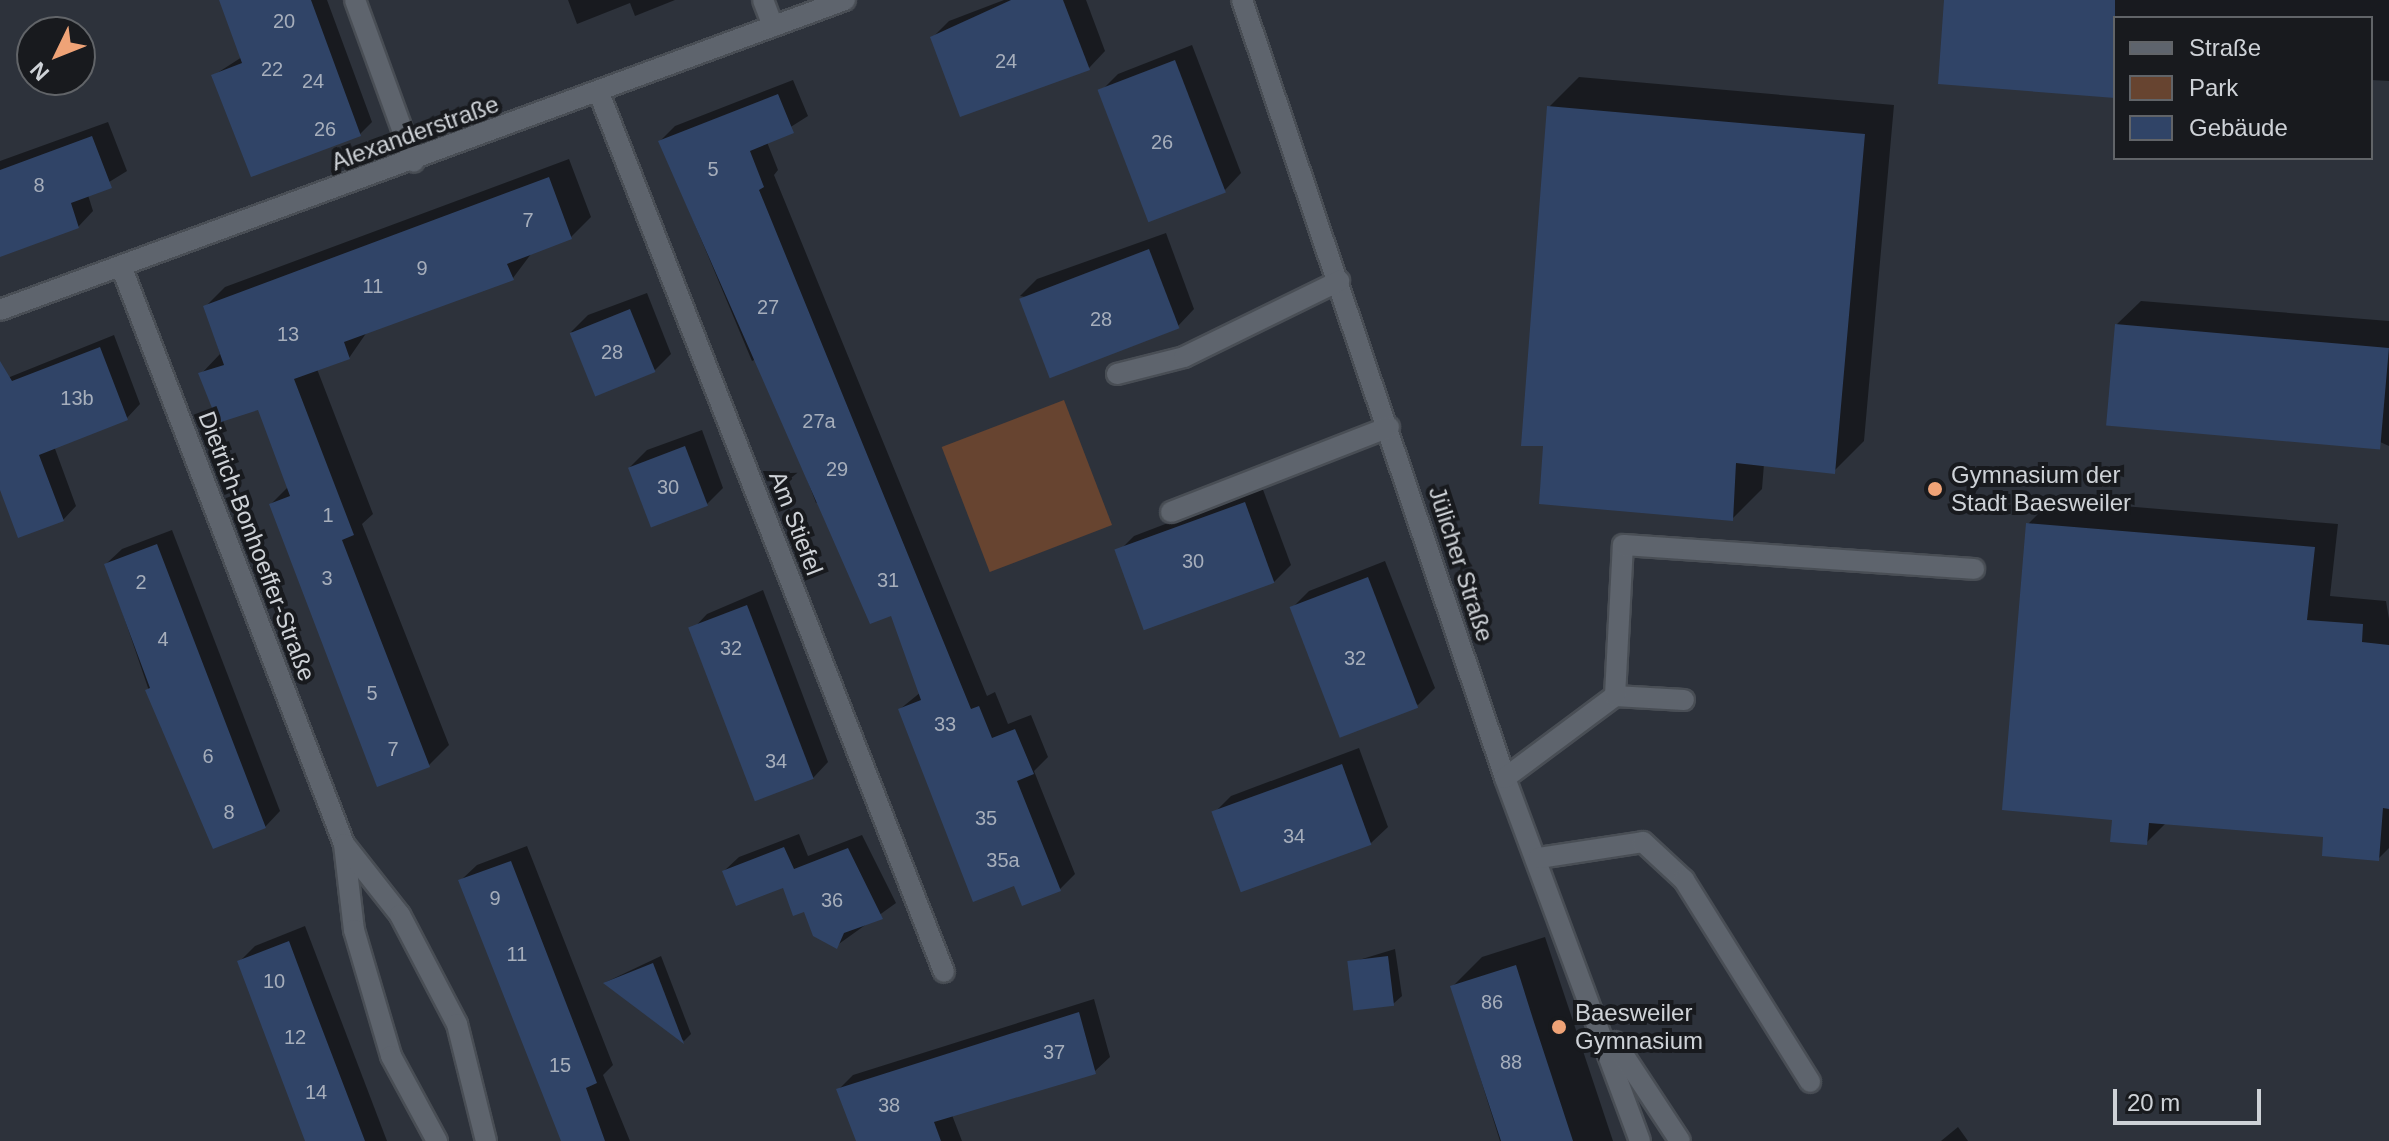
<!DOCTYPE html>
<html>
<head>
<meta charset="utf-8">
<style>
  body { margin:0 }
  #map { position:relative; width:2389px; height:1141px; overflow:hidden; background:#2d323b; font-family:Arial,sans-serif }
  div>[style] { position:absolute }
  .green>* { inset:0; background:#674430; transform-origin:0 0 }
  .shadow>* { inset:0; background:#0007 }
  .building>* { inset:0; background:#304467; transform-origin:0 0 }
  .roads { filter:drop-shadow(2px 0 #494e55) drop-shadow(-2px 0 #494e55) drop-shadow(0 2px #494e55) drop-shadow(0 -2px #494e55) }
  .minor>* { height:20px; margin:-10px; padding:0 10px; transform-origin:10px; border-radius:10px; background:#5e646d }
  .dots>* { width:22px; height:22px; translate:-50% -50%; box-sizing:border-box; border:4px solid #181a1e; border-radius:50% }
  span { translate:-50% -50%; white-space:nowrap; text-align:center; line-height:1.15; -webkit-text-stroke:8px #181a1e; paint-order:stroke }
  .number-label { font-size:20px; color:#a6aebb }
  .number-label span { -webkit-text-stroke-width:0 }
  .street-label { font-size:24px; color:#ced2d7 }
  .poi-label { font-size:24px; color:#ced2d7 }
  .left { translate:0 -50%; text-align:left }
  .legend { position:absolute; left:2113px; top:16px; width:260px; height:144px; box-sizing:border-box; background:#181a1e; border:2px solid #616468; margin:0; padding:10px 14px; list-style:none; font-size:24px; color:#ced2d7 }
  .legend li { display:flex; align-items:center; gap:16px; height:40px }
  .legend b { width:40px; border:2px solid #616468 }
  .north { position:absolute; left:16px; top:16px; width:80px; height:80px; box-sizing:border-box; background:#181a1e; border:2px solid #616468; border-radius:50%; rotate:227deg; font-size:22px; font-weight:700; line-height:32px; text-align:center; color:#ced2d7 }
  .north::after { content:''; display:block; margin:auto; width:28px; height:36px; background:#efa377; clip-path:polygon(50% 0,100% 100%,50% 72%,0 100%) }
  .scale { position:absolute; left:2113px; top:1089px; width:148px; height:36px; box-sizing:border-box; border:4px solid #ced2d7; border-top:0; padding-left:10px; font-size:24px; line-height:28px; white-space:nowrap; color:#ced2d7; -webkit-text-stroke:6px #181a1e; paint-order:stroke }
</style>
</head>
<body>
<div id="map">
  <div class="green">
    <i style="left:1064px;top:400px;width:134px;height:131px;rotate:69deg"></i>
  </div>
  <div class="shadow">
    <i style="clip-path:polygon(221px 0,327px 0,372px 122px,360px 134px,214px 75px,242px 57px)"></i>
    <i style="clip-path:polygon(568px 0,675px 0,635px 16px,630px 3px,577px 24px)"></i>
    <i style="clip-path:polygon(1004px 0,1086px 0,1105px 51px,1089px 68px,932px 38px,949px 21px)"></i>
    <i style="clip-path:polygon(1946px 0,2389px 0,2389px 81px,2371px 80px,2371px 18px,2115px 18px,2115px 96px)"></i>
    <i style="clip-path:polygon(1192px 45px,1241px 173px,1225px 190px,1101px 91px,1118px 74px)"></i>
    <i style="clip-path:polygon(1579px 77px,1894px 105px,1864px 441px,1834px 471px,1764px 464px,1762px 489px,1732px 519px,1545px 444px,1549px 107px)"></i>
    <i style="clip-path:polygon(793px 80px,808px 116px,767px 142px,778px 170px,774px 175px,987px 696px,995px 692px,1008px 724px,1031px 715px,1048px 757px,1034px 771px,1075px 874px,1060px 889px,1015px 883px,900px 709px,921px 692px,893px 613px,823px 500px,816px 503px,761px 357px,752px 361px,660px 141px,675px 126px)"></i>
    <i style="clip-path:polygon(108px 122px,127px 171px,88px 195px,93px 211px,78px 227px,0 254px,0 161px)"></i>
    <i style="clip-path:polygon(569px 159px,591px 217px,571px 237px,531px 254px,513px 278px,367px 332px,349px 358px,317px 369px,373px 514px,362px 524px,449px 745px,429px 765px,271px 504px,289px 486px,260px 407px,201px 374px,220px 354px,206px 306px,225px 287px)"></i>
    <i style="clip-path:polygon(1166px 233px,1194px 309px,1178px 326px,1020px 296px,1037px 279px)"></i>
    <i style="clip-path:polygon(647px 293px,671px 354px,655px 370px,571px 332px,588px 315px)"></i>
    <i style="clip-path:polygon(2141px 301px,2389px 321px,2389px 446px,2116px 325px)"></i>
    <i style="clip-path:polygon(114px 335px,140px 404px,127px 418px,54px 446px,76px 506px,63px 520px,0 484px,0 381px)"></i>
    <i style="clip-path:polygon(702px 430px,723px 488px,706px 505px,630px 467px,647px 450px)"></i>
    <i style="clip-path:polygon(1262px 487px,1291px 565px,1274px 582px,1117px 553px,1134px 536px)"></i>
    <i style="clip-path:polygon(2052px 500px,2338px 524px,2330px 596px,2386px 601px,2389px 619px,2389px 848px,2378px 859px,2325px 835px,2167px 822px,2146px 843px,2114px 818px,2028px 524px)"></i>
    <i style="clip-path:polygon(172px 530px,280px 811px,265px 827px,162px 729px,106px 564px,122px 549px)"></i>
    <i style="clip-path:polygon(1385px 561px,1435px 688px,1418px 705px,1292px 608px,1309px 591px)"></i>
    <i style="clip-path:polygon(763px 590px,828px 762px,813px 778px,692px 630px,707px 614px)"></i>
    <i style="clip-path:polygon(1359px 748px,1388px 827px,1371px 843px,1214px 813px,1231px 796px)"></i>
    <i style="clip-path:polygon(799px 834px,808px 856px,862px 835px,896px 903px,836px 946px,784px 886px,724px 871px,739px 857px)"></i>
    <i style="clip-path:polygon(527px 846px,613px 1065px,603px 1075px,630px 1141px,563px 1141px,460px 881px,477px 865px)"></i>
    <i style="clip-path:polygon(305px 926px,387px 1141px,307px 1141px,239px 962px,255px 946px)"></i>
    <i style="clip-path:polygon(1545px 937px,1613px 1141px,1500px 1141px,1452px 987px,1482px 957px)"></i>
    <i style="clip-path:polygon(1395px 949px,1402px 996px,1393px 1004px,1349px 963px)"></i>
    <i style="clip-path:polygon(661px 956px,691px 1034px,684px 1041px,606px 982px)"></i>
    <i style="clip-path:polygon(1094px 999px,1110px 1057px,1094px 1072px,952px 1115px,962px 1141px,858px 1141px,838px 1090px,853px 1075px)"></i>
    <i style="clip-path:polygon(1958px 1127px,1968px 1141px,1941px 1141px)"></i>
  </div>
  <div class="building">
    <i style="clip-path:polygon(219px 0,311px 0,361px 136px,251px 177px,211px 75px,242px 63px)"></i>
    <i style="clip-path:polygon(1011px 0,1063px 0,1090px 70px,960px 117px,930px 37px)"></i>
    <i style="clip-path:polygon(1944px 0,2115px 0,2115px 98px,1938px 84px)"></i>
    <i style="left:1175px;top:60px;width:142px;height:83px;rotate:69deg"></i>
    <i style="clip-path:polygon(778px 94px,794px 133px,750px 151px,764px 187px,759px 190px,971px 709px,979px 706px,992px 738px,1015px 729px,1034px 774px,1017px 781px,1061px 891px,1022px 906px,1014px 886px,973px 902px,898px 709px,921px 700px,891px 616px,870px 624px,658px 141px)"></i>
    <i style="clip-path:polygon(1547px 106px,1865px 134px,1835px 474px,1736px 463px,1733px 521px,1539px 504px,1543px 446px,1521px 446px)"></i>
    <i style="clip-path:polygon(92px 136px,112px 188px,71px 203px,79px 228px,0 257px,0 170px)"></i>
    <i style="clip-path:polygon(549px 177px,572px 239px,507px 264px,514px 280px,344px 342px,350px 359px,294px 379px,354px 535px,342px 540px,430px 767px,377px 787px,269px 504px,290px 496px,258px 410px,218px 423px,198px 373px,224px 365px,203px 306px)"></i>
    <i style="left:1149px;top:249px;width:85px;height:139px;rotate:69deg"></i>
    <i style="left:630px;top:309px;width:68px;height:65px;rotate:68deg"></i>
    <i style="left:2115px;top:324px;width:275px;height:102px;rotate:5deg"></i>
    <i style="clip-path:polygon(100px 347px,128px 420px,39px 455px,64px 521px,18px 538px,0 490px,0 361px,12px 381px)"></i>
    <i style="left:685px;top:446px;width:64px;height:61px;rotate:69deg"></i>
    <i style="left:1245px;top:502px;width:86px;height:139px;rotate:70deg"></i>
    <i style="clip-path:polygon(2026px 523px,2315px 547px,2307px 620px,2363px 624px,2362px 642px,2389px 645px,2389px 809px,2383px 808px,2379px 861px,2322px 856px,2323px 837px,2149px 823px,2147px 845px,2110px 842px,2112px 820px,2002px 810px)"></i>
    <i style="clip-path:polygon(157px 544px,266px 828px,213px 849px,145px 690px,150px 688px,104px 564px)"></i>
    <i style="left:1368px;top:577px;width:140px;height:84px;rotate:69deg"></i>
    <i style="left:747px;top:605px;width:186px;height:63px;rotate:69deg"></i>
    <i style="left:1342px;top:764px;width:86px;height:139px;rotate:70deg"></i>
    <i style="clip-path:polygon(784px 847px,794px 869px,848px 848px,883px 919px,844px 933px,837px 949px,813px 936px,804px 912px,793px 916px,783px 888px,736px 906px,722px 871px)"></i>
    <i style="clip-path:polygon(511px 861px,597px 1083px,586px 1088px,605px 1141px,561px 1141px,458px 880px)"></i>
    <i style="clip-path:polygon(289px 941px,311px 1000px,365px 1141px,305px 1141px,237px 961px)"></i>
    <i style="left:1388px;top:956px;width:50px;height:41px;rotate:83deg"></i>
    <i style="clip-path:polygon(653px 963px,684px 1044px,603px 983px)"></i>
    <i style="clip-path:polygon(1516px 965px,1533px 1019px,1573px 1141px,1501px 1141px,1450px 986px)"></i>
    <i style="clip-path:polygon(1079px 1012px,1096px 1074px,934px 1122px,941px 1141px,856px 1141px,836px 1089px)"></i>
  </div>
  <div class="roads">
    <div class="minor">
      <i style="left:355px;top:0;width:172px;rotate:70deg"></i>
      <i style="left:763px;top:0;width:28px;rotate:69deg"></i>
      <i style="left:1242px;top:0;width:821px;rotate:71.32deg"></i>
      <i style="left:1505px;top:778px;width:387px;rotate:69.6deg"></i>
      <i style="left:599px;top:93px;width:944px;rotate:68.57deg"></i>
      <i style="left:121px;top:266px;width:620px;rotate:68.9deg"></i>
      <i style="left:344px;top:844px;width:87px;rotate:83.4deg"></i>
      <i style="left:354px;top:930px;width:131px;rotate:73.6deg"></i>
      <i style="left:391px;top:1056px;width:97px;rotate:61.6deg"></i>
      <i style="left:0;top:310px;width:900px;rotate:-20.15deg"></i>
      <i style="left:1117px;top:374px;width:69px;rotate:-14.2deg"></i>
      <i style="left:1184px;top:357px;width:173px;rotate:-26.1deg"></i>
      <i style="left:1171px;top:512px;width:234px;rotate:-21.3deg"></i>
      <i style="left:1615px;top:696px;width:69px;rotate:3.3deg"></i>
      <i style="left:1505px;top:778px;width:137px;rotate:-36.7deg"></i>
      <i style="left:1615px;top:696px;width:151px;rotate:-87deg"></i>
      <i style="left:1623px;top:545px;width:352px;rotate:3.9deg"></i>
      <i style="left:344px;top:844px;width:90px;rotate:51.7deg"></i>
      <i style="left:400px;top:915px;width:123px;rotate:62.4deg"></i>
      <i style="left:457px;top:1024px;width:121px;rotate:76.1deg"></i>
      <i style="left:1539px;top:858px;width:105px;rotate:-8.7deg"></i>
      <i style="left:1643px;top:842px;width:56px;rotate:42.8deg"></i>
      <i style="left:1684px;top:880px;width:238px;rotate:58deg"></i>
      <i style="left:1615px;top:1042px;width:118px;rotate:56.7deg"></i>
    </div>
  </div>
  <div class="dots">
    <i style="left:1935px;top:489px;background:#efa377"></i>
    <i style="left:1559px;top:1027px;background:#efa377"></i>
  </div>
  <div class="number-label">
    <span style="left:284px;top:21px">20</span>
    <span style="left:1006px;top:61px">24</span>
    <span style="left:272px;top:69px">22</span>
    <span style="left:313px;top:81px">24</span>
    <span style="left:325px;top:129px">26</span>
    <span style="left:1162px;top:142px">26</span>
    <span style="left:713px;top:169px">5</span>
    <span style="left:39px;top:185px">8</span>
    <span style="left:528px;top:220px">7</span>
    <span style="left:422px;top:268px">9</span>
    <span style="left:373px;top:286px">11</span>
    <span style="left:768px;top:307px">27</span>
    <span style="left:1101px;top:319px">28</span>
    <span style="left:288px;top:334px">13</span>
    <span style="left:612px;top:352px">28</span>
    <span style="left:77px;top:398px">13b</span>
    <span style="left:819px;top:421px">27a</span>
    <span style="left:837px;top:469px">29</span>
    <span style="left:668px;top:487px">30</span>
    <span style="left:328px;top:515px">1</span>
    <span style="left:1193px;top:561px">30</span>
    <span style="left:327px;top:578px">3</span>
    <span style="left:888px;top:580px">31</span>
    <span style="left:141px;top:582px">2</span>
    <span style="left:163px;top:639px">4</span>
    <span style="left:731px;top:648px">32</span>
    <span style="left:1355px;top:658px">32</span>
    <span style="left:372px;top:693px">5</span>
    <span style="left:945px;top:724px">33</span>
    <span style="left:393px;top:749px">7</span>
    <span style="left:208px;top:756px">6</span>
    <span style="left:776px;top:761px">34</span>
    <span style="left:229px;top:812px">8</span>
    <span style="left:986px;top:818px">35</span>
    <span style="left:1294px;top:836px">34</span>
    <span style="left:1003px;top:860px">35a</span>
    <span style="left:495px;top:898px">9</span>
    <span style="left:832px;top:900px">36</span>
    <span style="left:517px;top:954px">11</span>
    <span style="left:274px;top:981px">10</span>
    <span style="left:1492px;top:1002px">86</span>
    <span style="left:295px;top:1037px">12</span>
    <span style="left:1054px;top:1052px">37</span>
    <span style="left:1511px;top:1062px">88</span>
    <span style="left:560px;top:1065px">15</span>
    <span style="left:316px;top:1092px">14</span>
    <span style="left:889px;top:1105px">38</span>
  </div>
  <div class="street-label">
    <span style="left:415px;top:133px;rotate:-20deg">Alexanderstraße</span>
    <span style="left:796px;top:523px;rotate:69deg">Am Stiefel</span>
    <span style="left:257px;top:546px;rotate:69deg">Dietrich-Bonhoeffer-Straße</span>
    <span style="left:1461px;top:564px;rotate:72deg">Jülicher Straße</span>
  </div>
  <div class="poi-label">
    <span class="left" style="left:1951px;top:489px">Gymnasium der<br>Stadt Baesweiler</span>
    <span class="left" style="left:1575px;top:1027px">Baesweiler<br>Gymnasium</span>
  </div>
  <ul class="legend">
  <li><b style="height:10px;background:#5e646d"></b>Straße</li>
  <li><b style="height:22px;background:#674430"></b>Park</li>
  <li><b style="height:22px;background:#304467"></b>Gebäude</li>
  </ul>
  <div class="north">N</div>
  <div class="scale">20 m</div>
</div>
</body>
</html>
